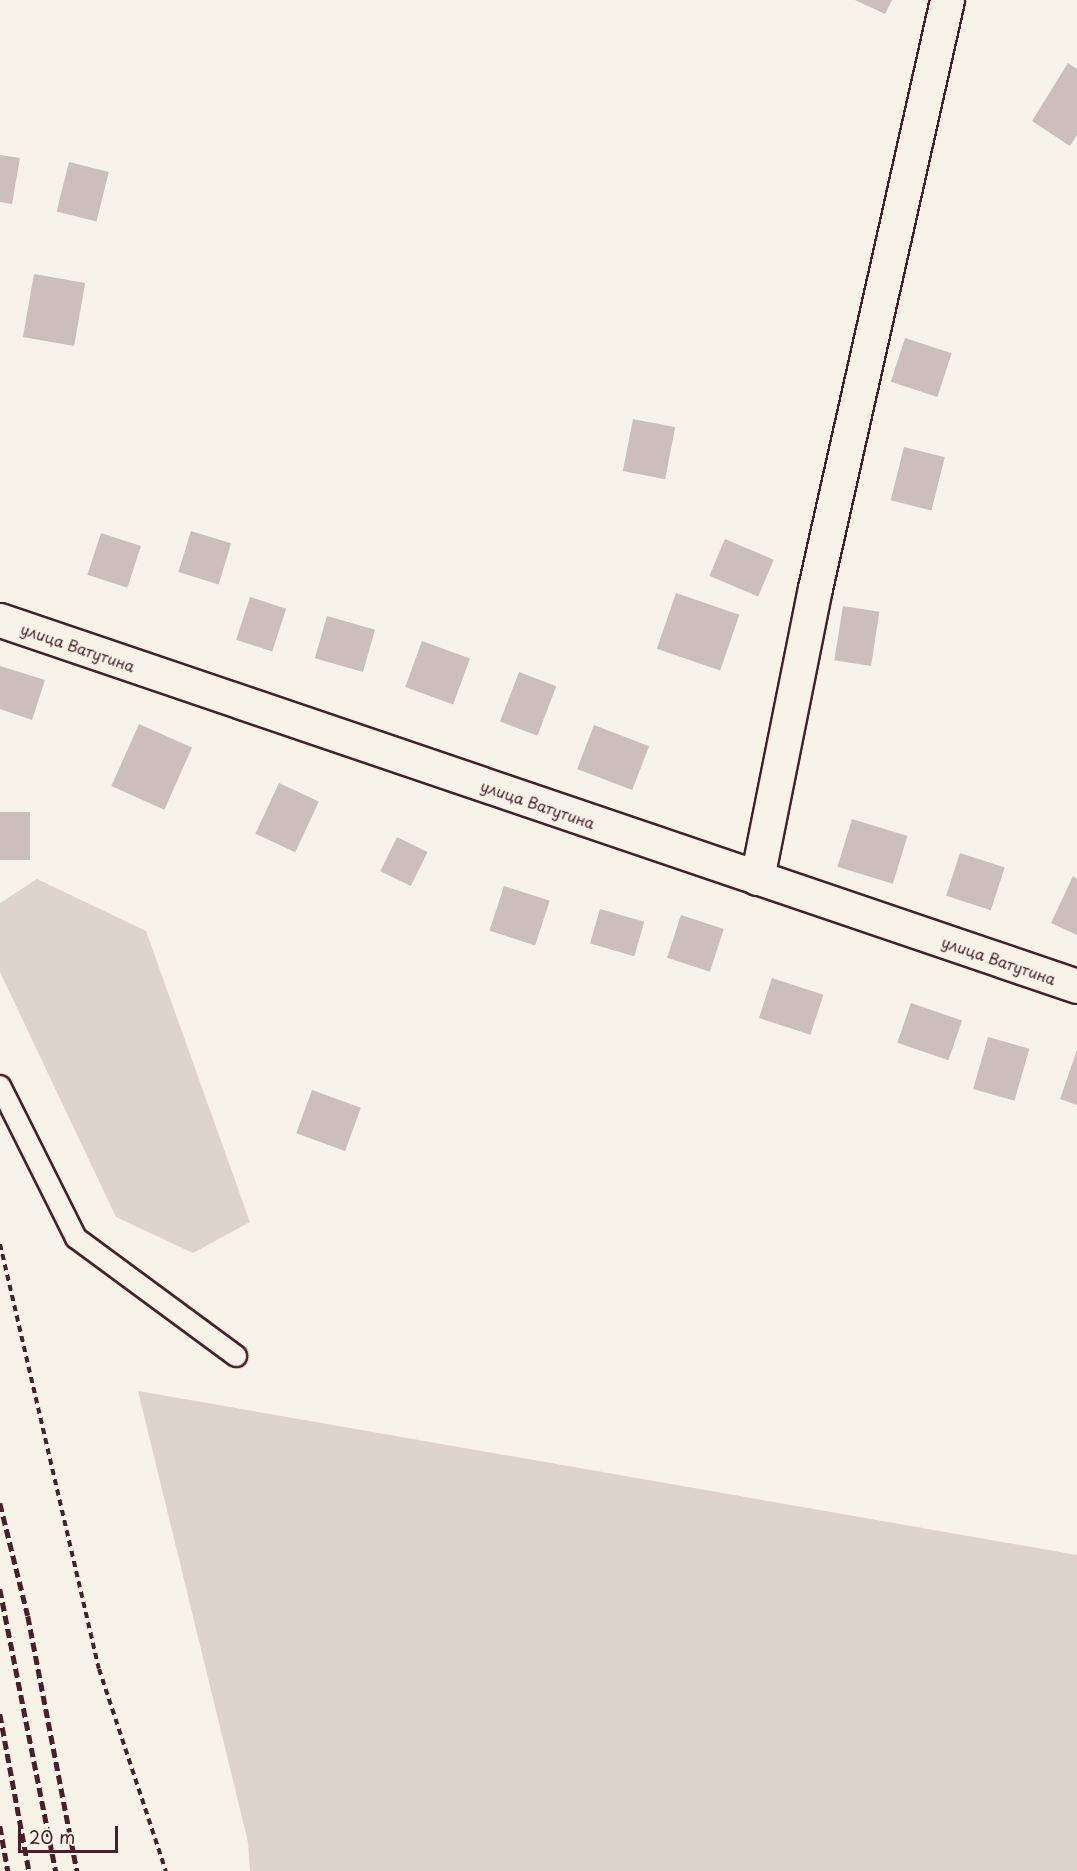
<!DOCTYPE html>
<html>
<head>
<meta charset="utf-8">
<style>
  body { margin:0 }
  #map { position:relative; width:1077px; height:1871px; overflow:hidden; background:#f7f3e8; font-family:"Playpen Sans",sans-serif }
  div>[style] { position:absolute }
  .green>* { inset:0; background:#ded4cc }
  .building>* { inset:0; background:#ccbfb9; transform-origin:0 0 }
  .path>* { height:4px; margin-top:-2px; transform-origin:0; background:repeating-linear-gradient(90deg,#4a1f2b 0 6px,transparent 0 10.5px) }
  .roads { filter:drop-shadow(2px 0 #4a1f2b) drop-shadow(-2px 0 #4a1f2b) drop-shadow(0 2px #4a1f2b) drop-shadow(0 -2px #4a1f2b) }
  .lane>* { height:20px; margin:-10px; padding:0 10px; transform-origin:10px; border-radius:10px; background:#f7f3e8 }
  .street>* { height:33px; margin:-16.5px; padding:0 16.5px; transform-origin:16.5px; border-radius:16.5px; background:#f7f3e8 }
  .rail>* { height:4.5px; margin-top:-2.25px; transform-origin:0; background:repeating-linear-gradient(90deg,#4a1f2b 0 9px,transparent 0 13.5px) }
  span { translate:-50% -50%; white-space:nowrap; text-align:center; line-height:1.15; -webkit-text-stroke:6px #f7f3e8; paint-order:stroke }
  .street-label { font-size:15px; color:#4a1f2b }
  .scale { position:absolute; left:18px; top:1826px; width:100px; height:27px; box-sizing:border-box; border:3px solid #4a1f2b; border-top:0; padding-left:8px; font-size:18px; line-height:21px; white-space:nowrap; color:#4a1f2b; -webkit-text-stroke:4px #f7f3e8; paint-order:stroke }
</style>
</head>
<body>
<div id="map">
  <div class="green">
    <i style="clip-path:polygon(37px 879px,146px 931px,250px 1222px,193px 1253px,116px 1217px,0 972px,0 903px)"></i>
    <i style="clip-path:polygon(138px 1391px,1077px 1555px,1077px 1871px,250px 1871px,248px 1842px)"></i>
  </div>
  <div class="building">
    <i style="clip-path:polygon(855px 0,892px 0,885px 14px)"></i>
    <i style="clip-path:polygon(1068px 63px,1077px 69px,1077px 135px,1070px 146px,1032px 121px)"></i>
    <i style="clip-path:polygon(0 155px,20px 158px,12px 204px,0 202px)"></i>
    <i style="left:69px;top:162px;width:41px;height:51px;rotate:14deg"></i>
    <i style="left:34px;top:274px;width:52px;height:64px;rotate:10deg"></i>
    <i style="left:905px;top:338px;width:49px;height:46px;rotate:18deg"></i>
    <i style="left:633px;top:419px;width:43px;height:53px;rotate:11deg"></i>
    <i style="left:904px;top:447px;width:42px;height:55px;rotate:14deg"></i>
    <i style="left:191px;top:531px;width:42px;height:43px;rotate:17deg"></i>
    <i style="left:101px;top:533px;width:42px;height:44px;rotate:18deg"></i>
    <i style="left:725px;top:539px;width:53px;height:40px;rotate:23deg"></i>
    <i style="left:676px;top:593px;width:67px;height:59px;rotate:19deg"></i>
    <i style="left:250px;top:597px;width:38px;height:45px;rotate:18deg"></i>
    <i style="left:843px;top:606px;width:37px;height:55px;rotate:9deg"></i>
    <i style="left:327px;top:616px;width:50px;height:44px;rotate:16deg"></i>
    <i style="left:422px;top:641px;width:51px;height:49px;rotate:20deg"></i>
    <i style="clip-path:polygon(0 666px,45px 680px,32px 720px,0 709px)"></i>
    <i style="left:519px;top:672px;width:40px;height:53px;rotate:21deg"></i>
    <i style="left:139px;top:724px;width:58px;height:68px;rotate:24deg"></i>
    <i style="left:594px;top:725px;width:59px;height:47px;rotate:21deg"></i>
    <i style="left:279px;top:783px;width:44px;height:56px;rotate:25deg"></i>
    <i style="left:0;top:812px;width:30px;height:48px"></i>
    <i style="left:852px;top:819px;width:58px;height:50px;rotate:17deg"></i>
    <i style="left:397px;top:837px;width:34px;height:38px;rotate:26deg"></i>
    <i style="left:960px;top:853px;width:47px;height:45px;rotate:18deg"></i>
    <i style="clip-path:polygon(1073px 876px,1077px 879px,1077px 935px,1051px 923px)"></i>
    <i style="left:504px;top:886px;width:48px;height:47px;rotate:18deg"></i>
    <i style="left:600px;top:909px;width:46px;height:36px;rotate:16deg"></i>
    <i style="left:681px;top:915px;width:45px;height:45px;rotate:18deg"></i>
    <i style="left:772px;top:978px;width:54px;height:42px;rotate:18deg"></i>
    <i style="left:911px;top:1003px;width:54px;height:42px;rotate:19deg"></i>
    <i style="left:988px;top:1037px;width:43px;height:54px;rotate:16deg"></i>
    <i style="clip-path:polygon(1077px 1050px,1077px 1105px,1060px 1099px)"></i>
    <i style="left:312px;top:1090px;width:52px;height:46px;rotate:20deg"></i>
  </div>
  <div class="path">
    <i style="left:0;top:1244px;width:436px;rotate:76.9deg"></i>
    <i style="left:99px;top:1669px;width:213px;rotate:71.7deg"></i>
  </div>
  <div class="roads">
    <div class="lane">
      <i style="left:0;top:1086px;width:170px;rotate:63.4deg"></i>
      <i style="left:76px;top:1238px;width:199px;rotate:36.4deg"></i>
    </div>
    <div class="street">
      <i style="left:0;top:620px;width:1137px;rotate:18.77deg"></i>
      <i style="left:757px;top:878px;width:296px;rotate:-78.7deg"></i>
      <i style="left:815px;top:588px;width:603px;rotate:-77.35deg"></i>
    </div>
  </div>
  <div class="rail">
    <i style="left:0;top:1503px;width:116px;rotate:76.1deg"></i>
    <i style="left:28px;top:1616px;width:260px;rotate:79.1deg"></i>
    <i style="left:0;top:1589px;width:288px;rotate:78.8deg"></i>
    <i style="left:0;top:1714px;width:160px;rotate:79.5deg"></i>
    <i style="left:0;top:1826px;width:46px;rotate:79.9deg"></i>
  </div>
  <div class="street-label">
    <span style="left:78px;top:647px;rotate:19deg">улица Ватутина</span>
    <span style="left:538px;top:804px;rotate:19deg">улица Ватутина</span>
    <span style="left:999px;top:960px;rotate:19deg">улица Ватутина</span>
  </div>
  <div class="scale">20 m</div>
</div>
</body>
</html>
